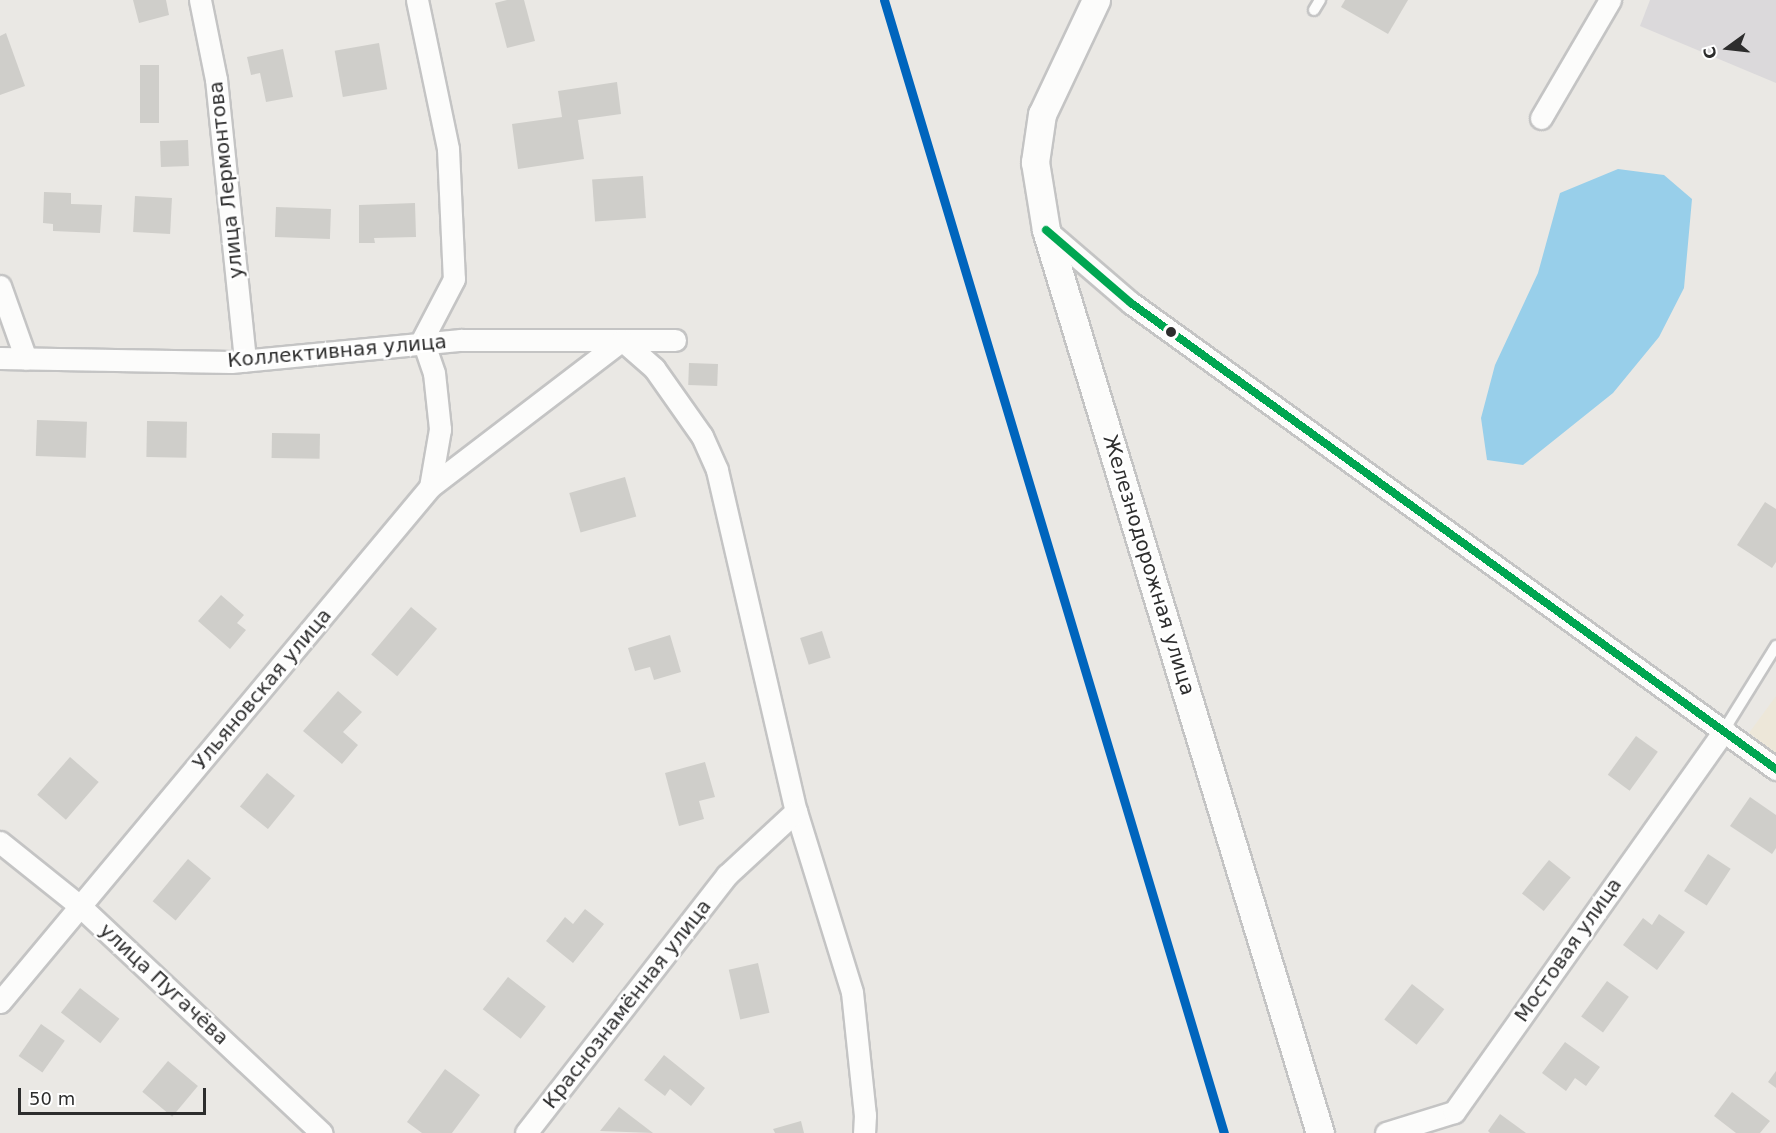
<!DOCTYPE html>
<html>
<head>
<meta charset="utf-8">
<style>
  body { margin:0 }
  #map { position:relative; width:1776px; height:1133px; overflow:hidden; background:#eae8e4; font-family:"DejaVu Sans",sans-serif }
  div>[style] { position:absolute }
  .industrial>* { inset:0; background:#dbd9db }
  .education>* { inset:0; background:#ede7d9 }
  .water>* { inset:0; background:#98cfea }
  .building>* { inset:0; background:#cfceca; transform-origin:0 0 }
  .roads { filter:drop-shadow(2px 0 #c4c4c4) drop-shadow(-2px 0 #c4c4c4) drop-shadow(0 2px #c4c4c4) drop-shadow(0 -2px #c4c4c4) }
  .service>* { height:10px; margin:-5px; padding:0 5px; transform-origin:5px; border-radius:5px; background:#fcfcfb }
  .minor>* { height:21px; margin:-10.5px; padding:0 10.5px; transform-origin:10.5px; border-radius:10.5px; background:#fcfcfb }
  .tertiary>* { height:27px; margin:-13.5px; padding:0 13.5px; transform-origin:13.5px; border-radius:13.5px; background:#fcfcfb }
  .bus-1>* { height:8px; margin:-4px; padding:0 4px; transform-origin:4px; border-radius:4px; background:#00a651 }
  .rail-1>* { height:9px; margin:-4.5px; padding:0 4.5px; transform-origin:4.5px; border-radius:4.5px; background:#0065bd }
  .dots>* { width:16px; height:16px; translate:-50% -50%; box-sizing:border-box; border:3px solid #fff; border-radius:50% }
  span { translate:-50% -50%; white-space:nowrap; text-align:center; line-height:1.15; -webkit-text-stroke:5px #fff; paint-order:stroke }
  .street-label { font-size:20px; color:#2d2d2d }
  .north { position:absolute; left:1698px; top:18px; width:60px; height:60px; -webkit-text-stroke:4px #fff; paint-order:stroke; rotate:255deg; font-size:16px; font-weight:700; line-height:24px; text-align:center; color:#2d2d2d }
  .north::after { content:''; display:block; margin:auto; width:21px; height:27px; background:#2d2d2d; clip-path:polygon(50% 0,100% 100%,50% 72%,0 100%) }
  .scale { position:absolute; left:18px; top:1088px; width:188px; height:27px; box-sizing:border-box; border:3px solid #2d2d2d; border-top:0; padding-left:8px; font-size:18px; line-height:21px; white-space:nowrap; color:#2d2d2d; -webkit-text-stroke:4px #fff; paint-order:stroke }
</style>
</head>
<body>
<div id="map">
  <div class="industrial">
    <i style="clip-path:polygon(1650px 0,1776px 0,1776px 83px,1640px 26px)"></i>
  </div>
  <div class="education">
    <i style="clip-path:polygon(1776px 696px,1776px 753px,1749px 733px)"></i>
  </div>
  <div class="water">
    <i style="clip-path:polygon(1618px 169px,1664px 175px,1692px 199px,1684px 288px,1659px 337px,1613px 393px,1523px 465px,1487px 460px,1481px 418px,1495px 365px,1538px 273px,1560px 193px)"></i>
  </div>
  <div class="building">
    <i style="clip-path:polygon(133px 0,166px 0,169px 15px,139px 23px)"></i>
    <i style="clip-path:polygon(507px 0,524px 0,535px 41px,507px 48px,495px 3px)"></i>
    <i style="clip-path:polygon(1345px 0,1408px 0,1388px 34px,1341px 7px)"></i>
    <i style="clip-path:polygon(6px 33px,25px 86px,0 95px,0 36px)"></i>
    <i style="left:379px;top:43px;width:47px;height:45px;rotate:80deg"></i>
    <i style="clip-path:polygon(283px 49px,293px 97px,266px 102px,260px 73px,251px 75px,247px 57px)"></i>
    <i style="left:140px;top:65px;width:19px;height:58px"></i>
    <i style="clip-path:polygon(617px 82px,621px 114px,578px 120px,584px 159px,518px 169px,512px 124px,562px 117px,558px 91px)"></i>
    <i style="left:188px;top:140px;width:26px;height:28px;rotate:88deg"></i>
    <i style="left:643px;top:176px;width:42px;height:51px;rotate:86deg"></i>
    <i style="clip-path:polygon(44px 192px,71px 193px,71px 204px,102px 205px,100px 233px,53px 231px,53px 224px,43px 223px)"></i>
    <i style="left:135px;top:196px;width:37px;height:36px;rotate:3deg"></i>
    <i style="clip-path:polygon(415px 203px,416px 237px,374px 238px,375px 243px,359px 243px,359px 205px)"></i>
    <i style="left:276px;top:207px;width:55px;height:30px;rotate:2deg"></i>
    <i style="left:689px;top:363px;width:29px;height:22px;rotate:2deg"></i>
    <i style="left:37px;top:420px;width:50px;height:36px;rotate:2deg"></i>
    <i style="left:147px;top:421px;width:40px;height:36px;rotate:1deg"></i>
    <i style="left:272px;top:433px;width:48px;height:25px;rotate:1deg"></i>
    <i style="left:625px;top:477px;width:41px;height:58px;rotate:74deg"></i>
    <i style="clip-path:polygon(1765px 502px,1776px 509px,1776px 562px,1772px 568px,1737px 545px)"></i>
    <i style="clip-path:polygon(221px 595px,244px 615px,237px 623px,246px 630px,230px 649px,198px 621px)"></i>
    <i style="left:411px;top:607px;width:34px;height:62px;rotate:40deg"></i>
    <i style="left:822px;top:631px;width:28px;height:23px;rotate:72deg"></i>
    <i style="clip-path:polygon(670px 635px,681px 672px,654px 680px,650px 667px,635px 671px,628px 648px)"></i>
    <i style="clip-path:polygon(338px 691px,362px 712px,343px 732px,358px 745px,342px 764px,303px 731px)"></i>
    <i style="left:1636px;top:736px;width:27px;height:48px;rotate:36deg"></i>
    <i style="left:70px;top:757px;width:38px;height:50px;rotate:41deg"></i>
    <i style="clip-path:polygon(705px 762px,715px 797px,699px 801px,704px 819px,679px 826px,665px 773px)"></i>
    <i style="left:267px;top:773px;width:36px;height:43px;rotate:39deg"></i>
    <i style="clip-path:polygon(1750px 797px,1776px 815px,1776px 848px,1772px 854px,1730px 826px)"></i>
    <i style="left:1708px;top:854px;width:27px;height:44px;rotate:33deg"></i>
    <i style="left:188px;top:859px;width:30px;height:55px;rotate:40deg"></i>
    <i style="left:1549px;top:860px;width:28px;height:43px;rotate:39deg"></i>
    <i style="clip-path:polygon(585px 909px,604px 924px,573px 963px,546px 941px,565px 917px,573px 924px)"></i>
    <i style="clip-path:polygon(1659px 914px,1685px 932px,1657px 970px,1623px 945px,1643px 918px,1652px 925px)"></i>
    <i style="left:758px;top:963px;width:51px;height:30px;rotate:77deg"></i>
    <i style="left:508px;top:977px;width:48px;height:41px;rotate:38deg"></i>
    <i style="left:1607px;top:981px;width:27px;height:44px;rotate:36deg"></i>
    <i style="left:1412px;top:984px;width:41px;height:45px;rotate:38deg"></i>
    <i style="left:80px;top:988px;width:50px;height:31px;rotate:38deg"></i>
    <i style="left:41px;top:1024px;width:29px;height:39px;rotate:35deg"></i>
    <i style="clip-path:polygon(1565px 1042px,1600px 1067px,1586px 1086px,1575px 1078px,1566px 1091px,1542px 1073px)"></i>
    <i style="clip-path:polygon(664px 1055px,705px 1088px,691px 1106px,670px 1089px,665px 1096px,644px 1080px)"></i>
    <i style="left:168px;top:1061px;width:39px;height:40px;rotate:40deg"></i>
    <i style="clip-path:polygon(445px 1069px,480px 1095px,452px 1133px,422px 1133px,407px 1122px)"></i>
    <i style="clip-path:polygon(1776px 1071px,1776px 1088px,1768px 1082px)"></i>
    <i style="clip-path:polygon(1732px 1092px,1770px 1121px,1760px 1133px,1736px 1133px,1714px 1116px)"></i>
    <i style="clip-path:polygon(619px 1107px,653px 1133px,600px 1131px)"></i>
    <i style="clip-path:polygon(1500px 1114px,1526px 1133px,1490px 1133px,1488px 1131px)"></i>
    <i style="clip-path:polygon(801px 1121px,804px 1133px,775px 1133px,773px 1129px)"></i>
  </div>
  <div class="roads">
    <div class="service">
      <i style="left:1314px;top:10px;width:12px;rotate:-59deg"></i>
      <i style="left:1724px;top:730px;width:99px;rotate:-58.2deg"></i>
    </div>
    <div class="minor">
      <i style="left:200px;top:0;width:81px;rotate:78.6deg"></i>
      <i style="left:216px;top:79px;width:283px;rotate:84.1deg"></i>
      <i style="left:417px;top:0;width:152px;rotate:78.2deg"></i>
      <i style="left:448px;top:149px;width:130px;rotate:87.4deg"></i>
      <i style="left:454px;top:279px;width:73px;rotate:117.6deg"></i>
      <i style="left:1541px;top:118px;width:137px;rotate:-59.7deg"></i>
      <i style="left:1046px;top:230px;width:112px;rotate:40.7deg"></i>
      <i style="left:1131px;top:303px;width:796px;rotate:35.85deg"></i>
      <i style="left:0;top:286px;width:77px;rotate:70.4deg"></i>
      <i style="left:0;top:358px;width:231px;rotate:1deg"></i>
      <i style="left:231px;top:362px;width:231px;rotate:-5.5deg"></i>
      <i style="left:461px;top:340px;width:214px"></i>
      <i style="left:430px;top:487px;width:242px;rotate:-37.4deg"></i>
      <i style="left:622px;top:340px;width:43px;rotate:41.2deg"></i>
      <i style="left:654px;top:368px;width:83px;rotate:54.8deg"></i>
      <i style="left:702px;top:436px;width:37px;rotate:66deg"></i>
      <i style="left:717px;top:470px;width:350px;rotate:77deg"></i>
      <i style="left:796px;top:811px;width:189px;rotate:72.8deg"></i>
      <i style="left:852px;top:992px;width:124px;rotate:84deg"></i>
      <i style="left:865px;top:1115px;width:18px;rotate:93deg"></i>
      <i style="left:0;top:842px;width:104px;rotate:38.7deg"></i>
      <i style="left:81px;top:907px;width:330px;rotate:43.2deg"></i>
      <i style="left:0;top:1002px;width:671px;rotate:-50.14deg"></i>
      <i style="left:430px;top:487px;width:59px;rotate:-80.2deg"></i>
      <i style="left:440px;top:429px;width:56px;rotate:-96.1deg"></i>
      <i style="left:434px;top:373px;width:31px;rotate:-109deg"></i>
      <i style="left:526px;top:1133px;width:327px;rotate:-52.1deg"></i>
      <i style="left:727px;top:875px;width:94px;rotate:-42.8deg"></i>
      <i style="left:1386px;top:1133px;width:71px;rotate:-17.2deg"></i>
      <i style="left:1454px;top:1112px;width:468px;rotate:-54.7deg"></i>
    </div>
    <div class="tertiary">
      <i style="left:1096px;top:0;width:126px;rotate:115.3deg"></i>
      <i style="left:1042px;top:114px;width:49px;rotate:98.3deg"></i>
      <i style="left:1035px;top:162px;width:69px;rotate:80.8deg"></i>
      <i style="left:1046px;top:230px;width:944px;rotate:73.12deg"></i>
    </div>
  </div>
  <div class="bus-1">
    <i style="left:1046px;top:230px;width:112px;rotate:40.7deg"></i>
    <i style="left:1131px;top:303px;width:796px;rotate:35.85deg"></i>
  </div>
  <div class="rail-1">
    <i style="left:884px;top:0;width:1183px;rotate:73.3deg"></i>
  </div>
  <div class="dots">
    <i style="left:1171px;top:332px;background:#2d2d2d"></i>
  </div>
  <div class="street-label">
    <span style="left:226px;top:180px;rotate:-96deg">улица Лермонтова</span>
    <span style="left:337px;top:351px;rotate:-5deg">Коллективная улица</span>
    <span style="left:1149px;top:565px;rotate:73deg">Железнодорожная улица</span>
    <span style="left:262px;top:689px;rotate:-50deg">Ульяновская улица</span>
    <span style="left:1568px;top:950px;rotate:-55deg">Мостовая улица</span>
    <span style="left:164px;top:984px;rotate:43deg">улица Пугачёва</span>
    <span style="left:627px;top:1004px;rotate:-52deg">Краснознамённая улица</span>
  </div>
  <div class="north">С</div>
  <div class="scale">50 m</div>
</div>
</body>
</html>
